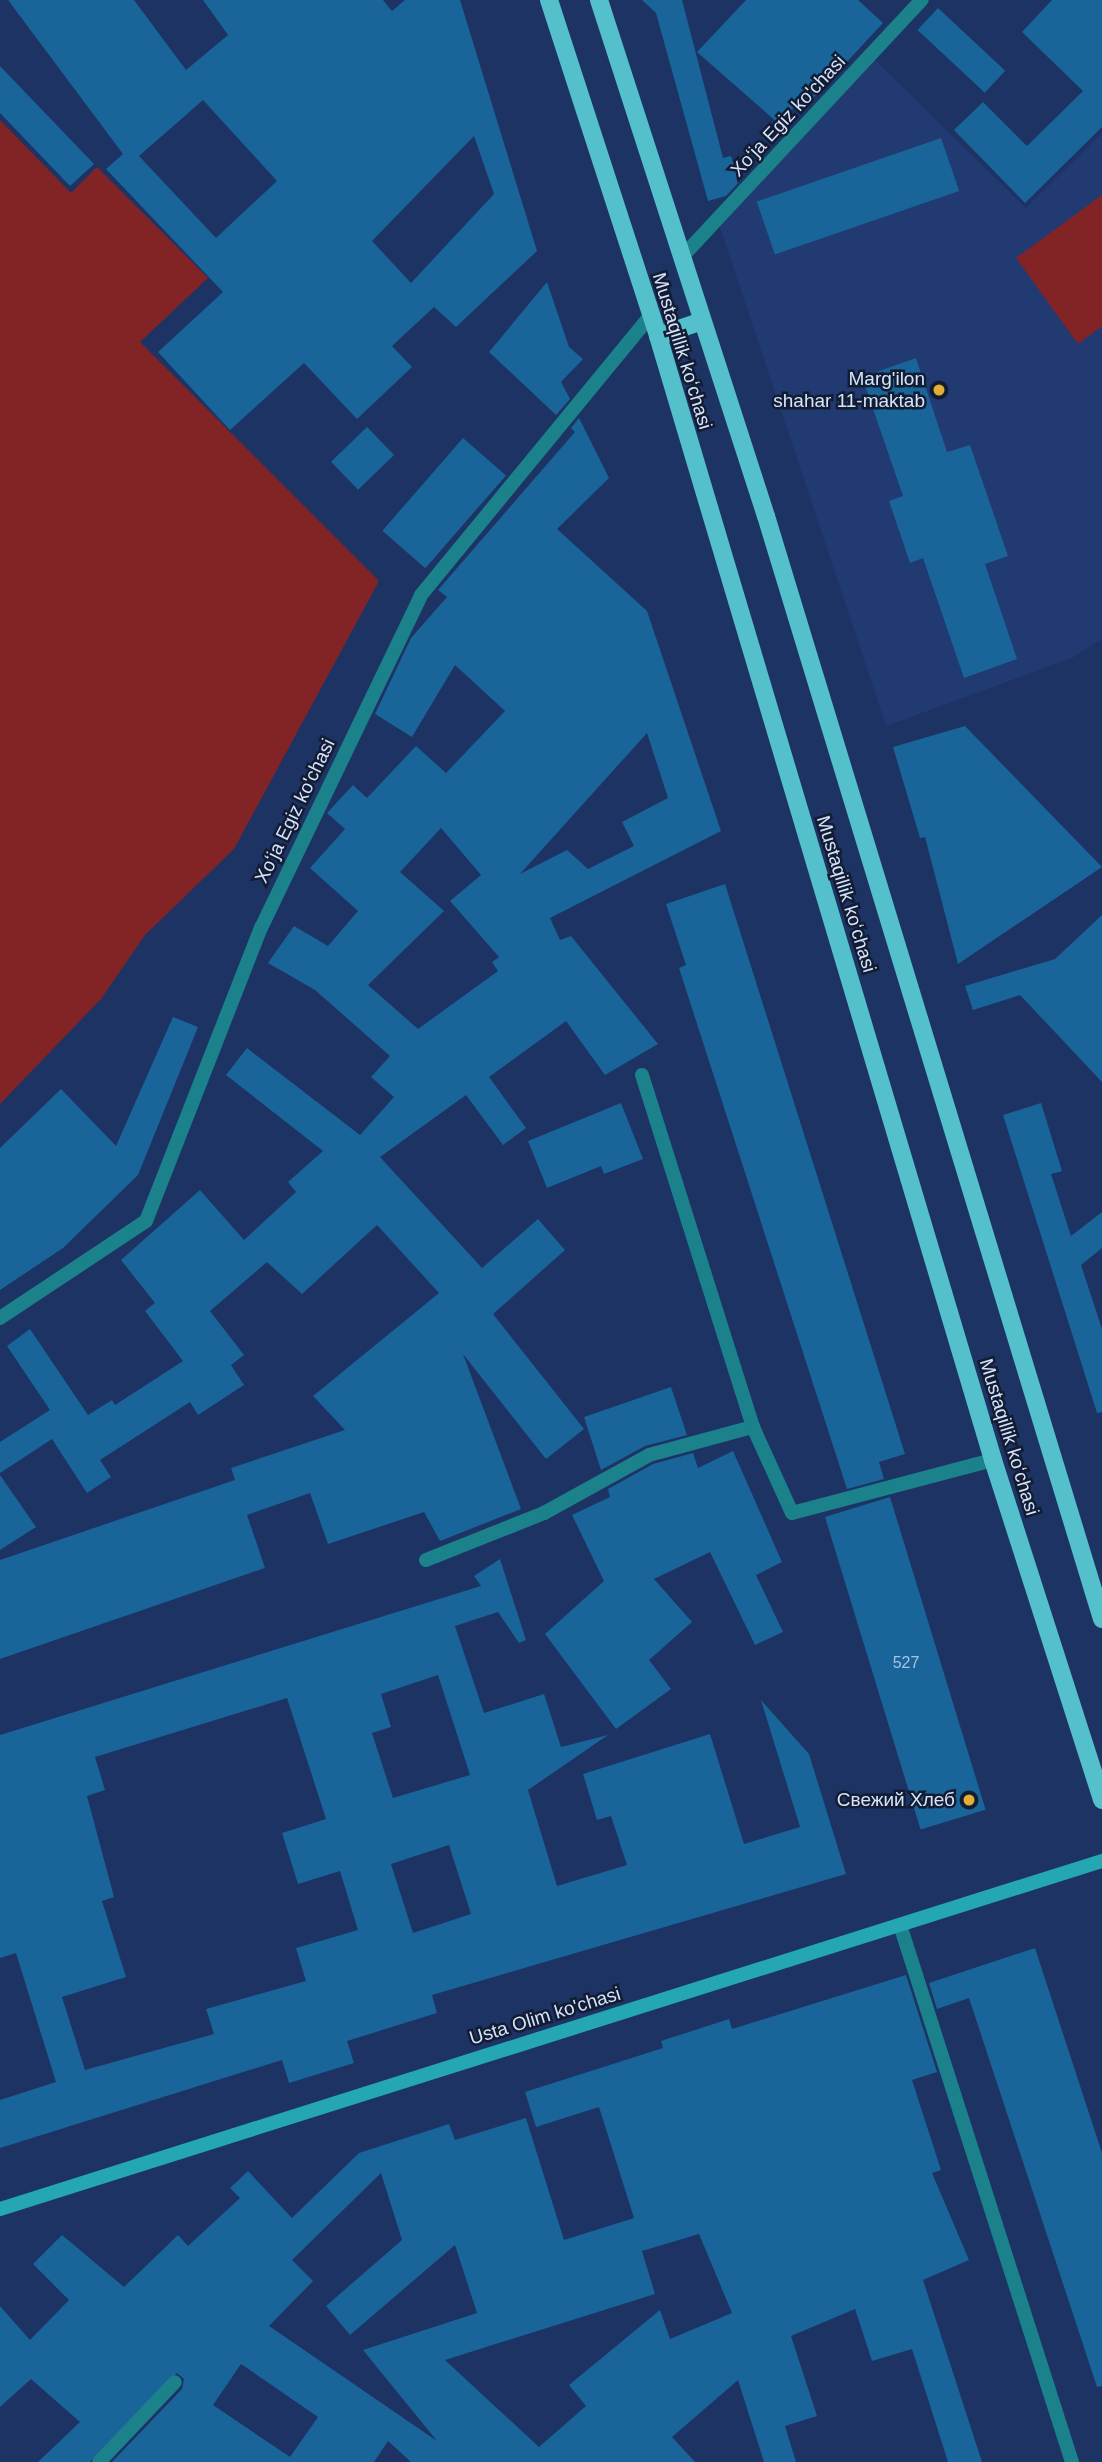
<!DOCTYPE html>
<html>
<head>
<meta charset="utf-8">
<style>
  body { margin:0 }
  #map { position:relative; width:1102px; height:2462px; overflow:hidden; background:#1d3364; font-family:Arial,sans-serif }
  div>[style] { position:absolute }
  .built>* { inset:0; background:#213a72 }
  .green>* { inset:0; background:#822426 }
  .building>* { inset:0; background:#196498; transform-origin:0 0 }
  .street>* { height:14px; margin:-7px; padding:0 7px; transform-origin:7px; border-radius:7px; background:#1b818a }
  .secondary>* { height:14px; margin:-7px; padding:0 7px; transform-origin:7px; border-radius:7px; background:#24a7b2 }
  .primary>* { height:18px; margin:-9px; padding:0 9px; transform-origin:9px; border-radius:9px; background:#54c0cb }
  .dots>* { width:19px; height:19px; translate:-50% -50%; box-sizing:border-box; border:4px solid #121d33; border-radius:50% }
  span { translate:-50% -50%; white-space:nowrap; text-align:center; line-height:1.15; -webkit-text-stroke:5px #121d33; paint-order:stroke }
  .number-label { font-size:16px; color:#a7c3e2 }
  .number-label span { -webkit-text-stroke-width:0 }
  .street-label { font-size:19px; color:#d6e3fb }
  .poi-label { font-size:19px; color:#d6e3fb }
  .right { translate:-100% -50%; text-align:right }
</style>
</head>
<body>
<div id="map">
  <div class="built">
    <i style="clip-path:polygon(874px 59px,1026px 208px,1102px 133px,1102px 639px,1072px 658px,886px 726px,720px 227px)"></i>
  </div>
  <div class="green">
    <i style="clip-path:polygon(0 120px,71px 193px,97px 167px,208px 278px,140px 342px,379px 581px,234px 849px,145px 935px,101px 999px,0 1104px)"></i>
    <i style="clip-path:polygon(1102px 195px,1102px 326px,1078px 344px,1016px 258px)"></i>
  </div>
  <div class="building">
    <i style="clip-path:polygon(evenodd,8px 0,134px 0,186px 70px,228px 35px,203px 0,383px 0,392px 11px,405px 0,460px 0,537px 251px,456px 327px,434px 307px,392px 346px,412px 367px,357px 419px,304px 363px,230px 430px,158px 352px,223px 292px,106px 169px,123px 154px,8px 0,203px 100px,277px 181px,216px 238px,139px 156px,203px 100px,8px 0,474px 136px,494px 194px,411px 283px,372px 241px,474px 136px)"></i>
    <i style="clip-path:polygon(642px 0,682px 0,723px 158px,731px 156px,739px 182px,726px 196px,708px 201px,656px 13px)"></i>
    <i style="clip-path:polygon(746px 0,858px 0,883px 23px,803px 109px,797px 104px,779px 124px,697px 52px)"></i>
    <i style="clip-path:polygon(1052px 0,1102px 0,1102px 127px,1025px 203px,954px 130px,983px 102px,1027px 146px,1083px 91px,1022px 32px)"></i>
    <i style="left:938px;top:8px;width:92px;height:30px;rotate:43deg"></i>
    <i style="clip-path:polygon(0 66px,94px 164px,70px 186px,0 113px)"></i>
    <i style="left:941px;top:138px;width:56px;height:195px;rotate:71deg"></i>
    <i style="clip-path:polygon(547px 282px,569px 347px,583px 359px,561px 382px,570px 399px,556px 415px,489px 352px)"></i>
    <i style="clip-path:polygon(916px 358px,947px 452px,970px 445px,1008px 556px,985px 564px,1017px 659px,964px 678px,923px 558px,910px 563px,889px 501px,903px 496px,862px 377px)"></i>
    <i style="clip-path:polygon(evenodd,579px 418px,609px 478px,557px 529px,647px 611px,721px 831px,550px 918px,560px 940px,571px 936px,658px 1044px,605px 1075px,566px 1021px,489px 1077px,526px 1128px,503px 1145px,466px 1095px,380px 1157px,482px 1268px,538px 1219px,565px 1250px,493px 1314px,584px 1429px,546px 1459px,463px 1354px,521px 1509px,440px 1541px,424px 1512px,328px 1544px,310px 1493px,247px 1515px,265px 1568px,0 1659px,0 1560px,235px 1480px,231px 1468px,345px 1430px,313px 1396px,439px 1293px,377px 1225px,302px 1294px,267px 1262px,210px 1311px,244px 1355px,231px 1365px,244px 1385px,198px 1415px,190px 1402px,100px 1460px,111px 1477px,87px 1493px,52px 1439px,0 1473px,0 1442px,50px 1410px,7px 1346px,30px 1329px,88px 1415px,112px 1400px,115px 1405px,183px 1361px,145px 1311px,155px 1303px,121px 1260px,200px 1190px,244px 1240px,296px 1192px,288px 1182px,323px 1151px,226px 1075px,247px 1048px,360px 1135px,394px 1097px,371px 1077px,390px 1056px,315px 990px,268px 963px,294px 926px,328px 946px,358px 911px,310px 868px,345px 829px,327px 813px,353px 785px,367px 798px,416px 746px,446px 773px,505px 711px,455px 665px,412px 737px,375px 714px,411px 638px,447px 597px,438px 590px,575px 432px,571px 428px,579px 418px,647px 733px,668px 798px,622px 822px,634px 846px,588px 869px,567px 850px,520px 874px,647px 733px,579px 418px,441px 828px,481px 875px,450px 901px,499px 957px,492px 962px,498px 971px,418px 1029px,368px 985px,444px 911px,400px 872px,441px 828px)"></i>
    <i style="left:367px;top:427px;width:39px;height:50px;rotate:46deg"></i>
    <i style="left:463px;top:438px;width:57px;height:123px;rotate:41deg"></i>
    <i style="clip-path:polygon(965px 726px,1102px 867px,958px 964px,925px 837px,920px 838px,893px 747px)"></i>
    <i style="clip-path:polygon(725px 884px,905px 1454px,879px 1462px,884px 1479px,847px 1489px,679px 968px,686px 965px,666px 904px)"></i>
    <i style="clip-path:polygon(1102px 915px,1102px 1082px,1020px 995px,973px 1010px,965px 986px,1055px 959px)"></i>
    <i style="clip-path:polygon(173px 1017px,198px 1027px,138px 1175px,63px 1248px,0 1290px,0 1148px,61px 1089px,116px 1146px)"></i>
    <i style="clip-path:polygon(621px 1103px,643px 1159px,604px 1174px,601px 1166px,547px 1188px,528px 1141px)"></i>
    <i style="clip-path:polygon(1041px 1103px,1062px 1171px,1051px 1174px,1071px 1236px,1102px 1212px,1102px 1248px,1081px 1265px,1102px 1329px,1102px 1412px,1097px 1413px,1003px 1115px)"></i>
    <i style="clip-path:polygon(671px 1387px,687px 1435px,645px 1446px,601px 1470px,584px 1417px)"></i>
    <i style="clip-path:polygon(733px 1451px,782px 1562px,756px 1575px,783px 1632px,755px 1645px,710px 1552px,654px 1579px,692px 1622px,649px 1660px,671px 1689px,616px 1729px,545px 1634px,604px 1581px,572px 1515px,610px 1497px,608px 1489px,653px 1464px,693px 1453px,698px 1468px)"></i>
    <i style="clip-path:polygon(0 1475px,36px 1527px,0 1550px)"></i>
    <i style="left:890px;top:1497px;width:327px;height:68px;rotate:73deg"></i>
    <i style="clip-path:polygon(evenodd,500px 1559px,526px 1640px,519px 1643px,498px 1612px,455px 1626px,484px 1713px,544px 1694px,561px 1747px,608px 1735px,528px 1790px,557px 1886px,627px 1865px,611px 1816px,597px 1820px,583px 1774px,710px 1734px,744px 1844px,800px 1827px,761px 1700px,809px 1754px,846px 1874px,432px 1995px,437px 2013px,347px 2041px,354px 2063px,289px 2083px,282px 2060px,0 2148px,0 2100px,56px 2082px,16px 1953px,0 1958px,0 1735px,481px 1586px,474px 1576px,500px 1559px,438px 1675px,470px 1775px,393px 1798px,372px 1733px,391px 1727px,381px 1694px,438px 1675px,500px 1559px,287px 1698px,326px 1819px,282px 1833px,298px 1884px,340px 1871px,358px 1930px,296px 1948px,306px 1981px,206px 2009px,214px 2034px,85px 2070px,62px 1997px,126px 1977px,102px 1901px,114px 1897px,87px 1796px,105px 1790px,95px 1757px,287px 1698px,500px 1559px,449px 1845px,471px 1914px,413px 1933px,391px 1864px,449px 1845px)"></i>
    <i style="clip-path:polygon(1035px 1948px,1102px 2153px,1102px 2386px,1097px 2387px,969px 1998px,937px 2009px,929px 1983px)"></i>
    <i style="clip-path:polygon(evenodd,906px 1975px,937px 2072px,912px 2080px,941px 2170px,932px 2173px,969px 2260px,923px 2280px,982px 2462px,948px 2462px,912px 2349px,872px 2361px,855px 2309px,791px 2336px,817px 2416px,785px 2426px,796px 2462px,764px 2462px,738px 2380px,672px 2437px,695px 2462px,411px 2462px,388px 2441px,374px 2462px,112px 2462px,182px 2389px,184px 2379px,177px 2373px,90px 2462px,38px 2462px,80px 2422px,31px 2379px,0 2407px,0 2306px,30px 2340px,69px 2300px,33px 2264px,62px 2235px,124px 2287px,178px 2235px,188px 2246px,240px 2198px,230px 2188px,248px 2171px,292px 2218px,359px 2153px,449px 2124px,455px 2140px,526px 2118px,564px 2240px,634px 2218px,599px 2107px,536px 2127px,525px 2092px,663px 2048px,661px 2041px,729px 2019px,732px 2029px,906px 1975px,381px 2173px,402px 2240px,326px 2306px,350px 2335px,455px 2245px,477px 2313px,363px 2350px,437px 2441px,269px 2326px,313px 2281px,292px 2260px,381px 2173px,906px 1975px,699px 2234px,732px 2313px,670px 2339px,660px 2310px,569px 2385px,586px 2406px,539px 2447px,445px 2360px,655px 2294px,642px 2251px,699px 2234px,906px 1975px,241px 2364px,318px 2417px,290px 2457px,213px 2405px,241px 2364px)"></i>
  </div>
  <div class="street">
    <i style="left:681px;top:258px;width:353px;rotate:-47deg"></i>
    <i style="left:642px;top:1075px;width:369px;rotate:72.5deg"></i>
    <i style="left:0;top:1318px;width:175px;rotate:-33.6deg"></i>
    <i style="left:146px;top:1221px;width:315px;rotate:-68.6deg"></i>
    <i style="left:261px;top:928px;width:369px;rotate:-64.3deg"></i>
    <i style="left:421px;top:595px;width:361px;rotate:-50.6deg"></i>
    <i style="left:426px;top:1560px;width:127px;rotate:-21.7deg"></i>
    <i style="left:544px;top:1513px;width:120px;rotate:-28.9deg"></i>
    <i style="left:649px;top:1455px;width:108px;rotate:-15.1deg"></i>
    <i style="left:753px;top:1427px;width:94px;rotate:65.6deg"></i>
    <i style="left:792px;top:1513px;width:208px;rotate:-14.8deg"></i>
    <i style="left:900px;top:1925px;width:564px;rotate:72.24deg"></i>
    <i style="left:99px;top:2462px;width:110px;rotate:-46.5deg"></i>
  </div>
  <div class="secondary">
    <i style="left:0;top:2209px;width:1156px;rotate:-17.53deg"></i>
  </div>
  <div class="primary">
    <i style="left:549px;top:0;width:353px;rotate:72deg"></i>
    <i style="left:658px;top:336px;width:1173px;rotate:73.4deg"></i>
    <i style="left:993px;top:1460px;width:357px;rotate:72.2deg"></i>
    <i style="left:599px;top:0;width:542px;rotate:72.07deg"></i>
    <i style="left:766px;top:516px;width:1153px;rotate:73.06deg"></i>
    <i style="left:658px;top:336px;width:46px;rotate:-18.8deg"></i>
  </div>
  <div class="dots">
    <i style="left:939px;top:390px;background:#e2ae34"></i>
    <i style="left:969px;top:1800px;background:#e2ae34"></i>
  </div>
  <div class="number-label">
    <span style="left:906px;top:1663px">527</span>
  </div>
  <div class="street-label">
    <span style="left:788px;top:116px;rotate:-47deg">Xoʻja Egiz ko'chasi</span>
    <span style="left:682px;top:351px;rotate:73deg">Mustaqillik koʻchasi</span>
    <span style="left:295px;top:811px;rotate:-64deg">Xoʻja Egiz ko'chasi</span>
    <span style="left:846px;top:894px;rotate:73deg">Mustaqillik koʻchasi</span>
    <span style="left:1009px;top:1437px;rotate:73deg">Mustaqillik koʻchasi</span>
    <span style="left:545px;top:2016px;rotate:-17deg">Usta Olim ko'chasi</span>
  </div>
  <div class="poi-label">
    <span class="right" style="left:925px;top:390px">Marg'ilon<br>shahar 11-maktab</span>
    <span class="right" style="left:955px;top:1800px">Свежий Хлеб</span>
  </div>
</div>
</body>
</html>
